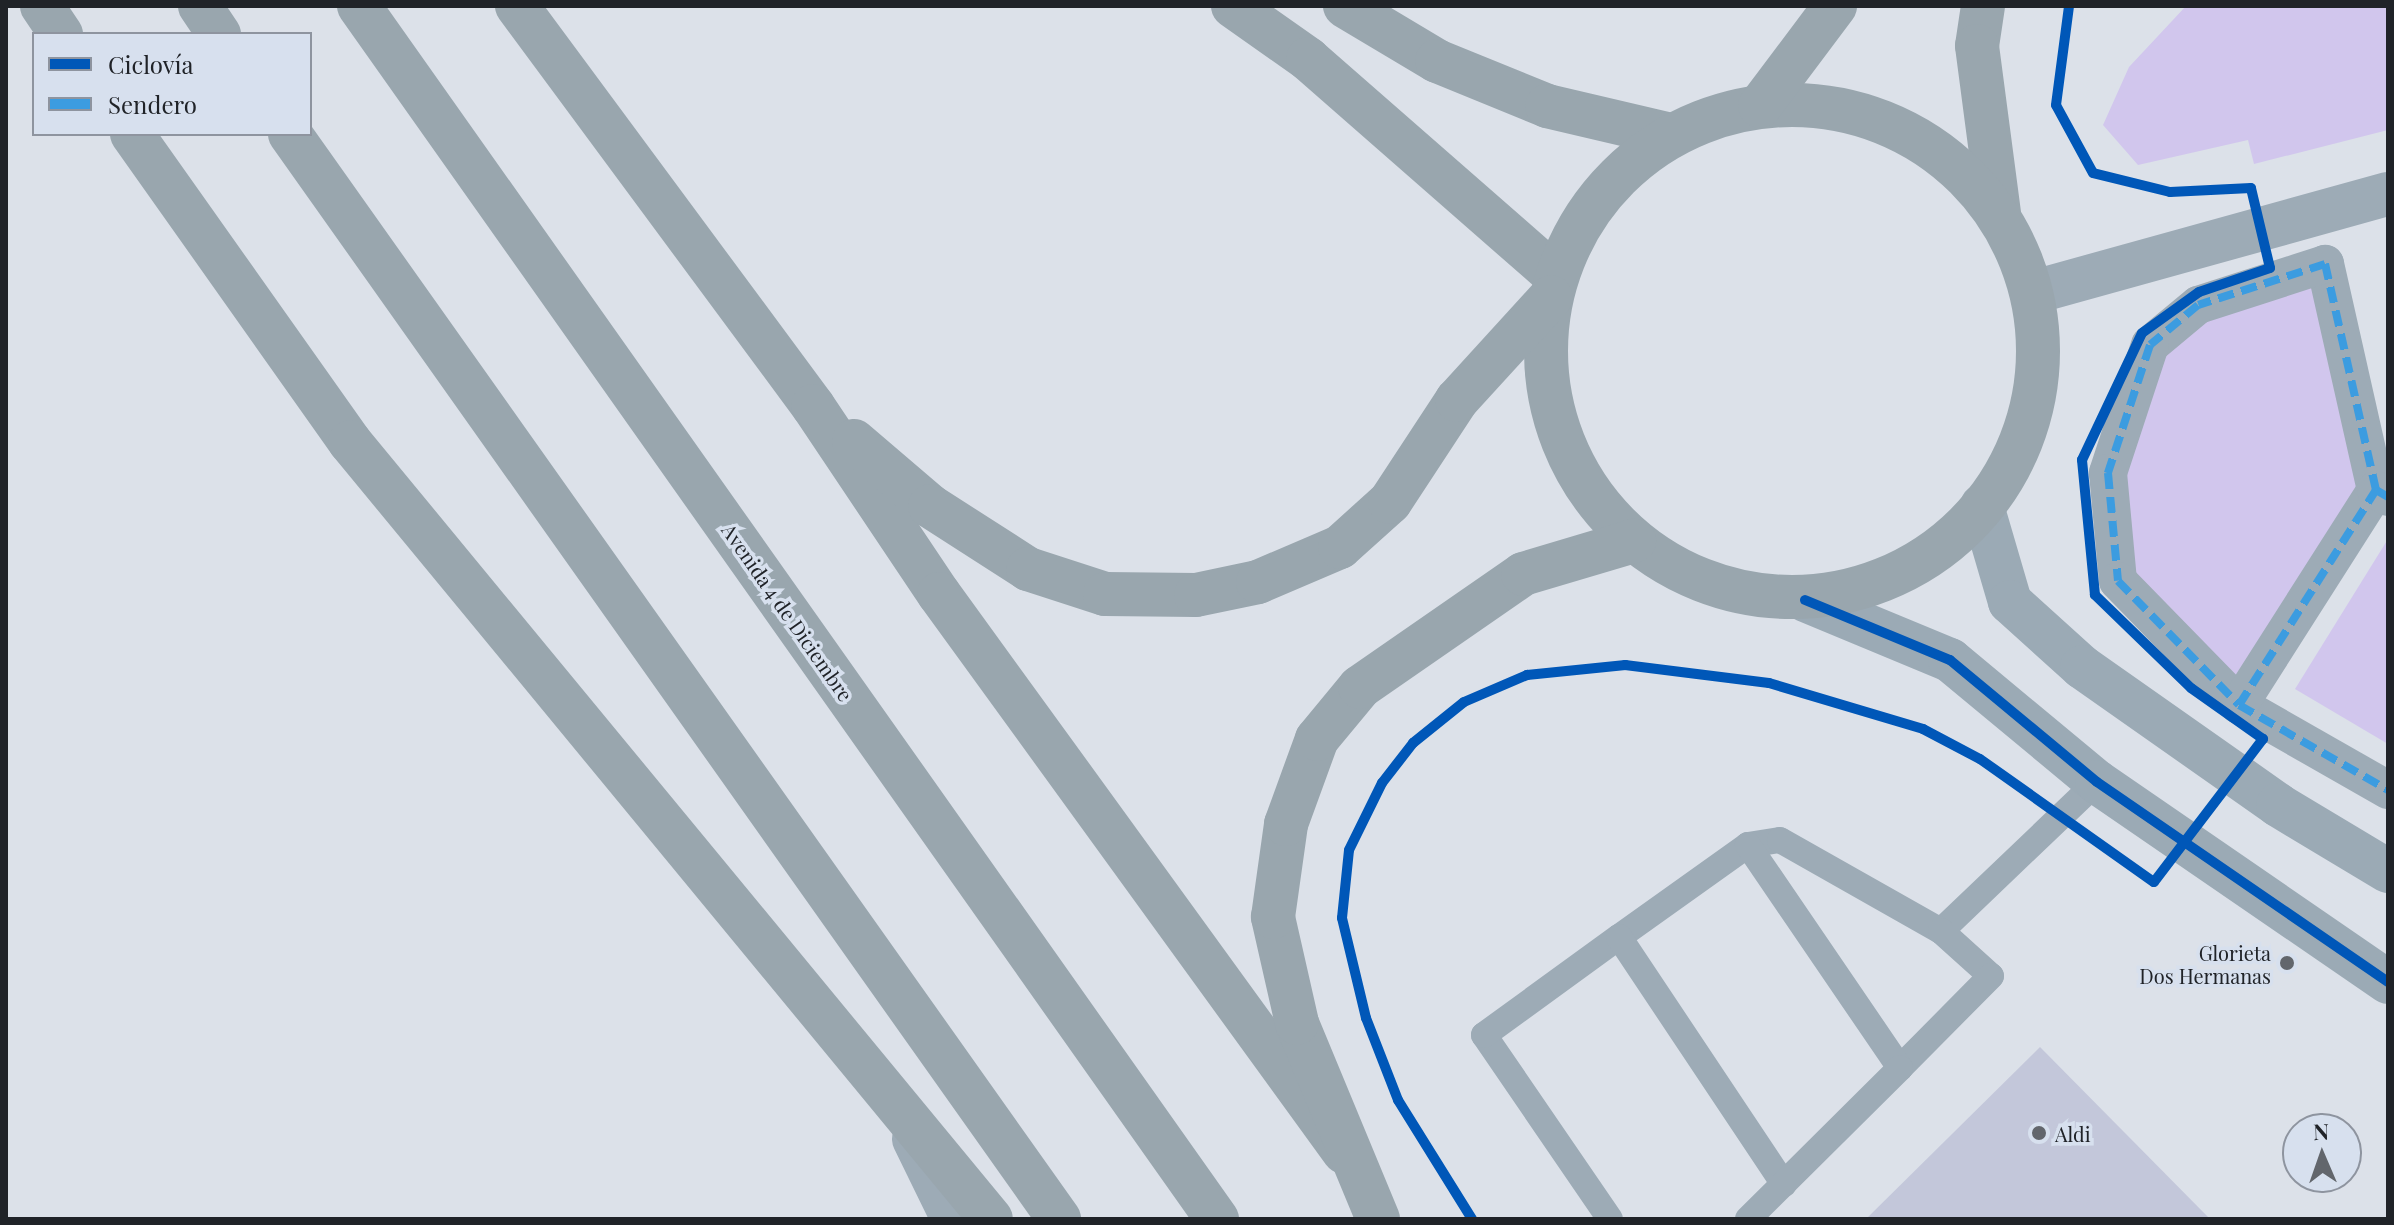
<!DOCTYPE html>
<html>
<head>
<meta charset="utf-8">
<style>
  body { margin:0 }
  #map { position:relative; width:2394px; height:1225px; overflow:hidden; background:#dce1e9; font-family:"Playfair Display",serif }
  div>[style] { position:absolute }
  .green>* { inset:0; background:#d1c6ed }
  .building>* { inset:0; background:#c3c7da }
  .service>* { height:26px; margin:-13px; padding:0 13px; transform-origin:13px; border-radius:13px; background:#9dabb6 }
  .pedestrian>* { height:38px; margin:-19px; padding:0 19px; transform-origin:19px; border-radius:19px; background:#9dabb6 }
  .minor>* { height:44px; margin:-22px; padding:0 22px; transform-origin:22px; border-radius:22px; background:#9dabb6 }
  .secondary>* { height:44px; margin:-22px; padding:0 22px; transform-origin:22px; border-radius:22px; background:#9baab5 }
  .primary>* { height:44px; margin:-22px; padding:0 22px; transform-origin:22px; border-radius:22px; background:#99a6ae }
  .primary>.ring { margin:-22px; padding:0; box-sizing:content-box; background:none; border:44px solid #99a6ae; border-radius:50% }
  .quiet>* { height:8px; margin-top:-4px; transform-origin:0; background:repeating-linear-gradient(90deg,#3c9ce0 0 16px,transparent 0 24px) }
  .cycleway>* { height:10px; margin:-5px; padding:0 5px; transform-origin:5px; border-radius:5px; background:#0057b8 }
  .dots>* { width:22px; height:22px; translate:-50% -50%; box-sizing:border-box; border:4px solid #d7e0ee; border-radius:50% }
  span { translate:-50% -50%; white-space:nowrap; text-align:center; line-height:1.15; -webkit-text-stroke:7px #d7e0ee; paint-order:stroke }
  .street-label { font-size:20px; color:#202328 }
  .poi-label { font-size:20px; color:#202328 }
  .right { translate:-100% -50%; text-align:right }
  .left { translate:0 -50%; text-align:left }
  .frame { position:absolute; inset:0; border:8px solid #202328; pointer-events:none }
  .legend { position:absolute; left:32px; top:32px; width:280px; height:104px; box-sizing:border-box; background:#d7e0ee; border:2px solid #8e949f; margin:0; padding:10px 14px; list-style:none; font-size:24px; color:#202328 }
  .legend li { display:flex; align-items:center; gap:16px; height:40px }
  .legend b { width:40px; border:2px solid #8e949f }
  .north { position:absolute; left:2282px; top:1113px; width:80px; height:80px; box-sizing:border-box; background:#d7e0ee; border:2px solid #8e949f; border-radius:50%; rotate:358deg; font-size:22px; font-weight:700; line-height:32px; text-align:center; color:#202328 }
  .north::after { content:''; display:block; margin:auto; width:28px; height:36px; background:#62666c; clip-path:polygon(50% 0,100% 100%,50% 72%,0 100%) }
</style>
</head>
<body>
<div id="map">
  <div class="green">
    <i style="clip-path:polygon(2186px 6px,2388px 6px,2388px 130px,2254px 164px,2248px 140px,2138px 165px,2103px 125px,2129px 67px)"></i>
    <i style="clip-path:polygon(2325px 264px,2376px 490px,2239px 705px,2118px 581px,2108px 473px,2150px 345px)"></i>
    <i style="clip-path:polygon(2388px 539px,2388px 744px,2295px 689px)"></i>
  </div>
  <div class="building">
    <i style="clip-path:polygon(2040px 1047px,2210px 1219px,1866px 1219px)"></i>
  </div>
  <div class="service">
    <i style="left:1941px;top:931px;width:216px;rotate:-43.7deg"></i>
    <i style="left:1619px;top:937px;width:158px;rotate:-35.5deg"></i>
    <i style="left:1748px;top:845px;width:32px;rotate:-9deg"></i>
    <i style="left:1780px;top:840px;width:185px;rotate:29.5deg"></i>
    <i style="left:1941px;top:931px;width:67px;rotate:42deg"></i>
    <i style="left:1991px;top:976px;width:129px;rotate:134.7deg"></i>
    <i style="left:1900px;top:1068px;width:270px;rotate:-124.3deg"></i>
    <i style="left:1610px;top:1219px;width:223px;rotate:-124.4deg"></i>
    <i style="left:1484px;top:1035px;width:167px;rotate:-36deg"></i>
    <i style="left:1619px;top:937px;width:297px;rotate:56.3deg"></i>
    <i style="left:1748px;top:1219px;width:214px;rotate:-44.8deg"></i>
  </div>
  <div class="pedestrian">
    <i style="left:2376px;top:490px;width:232px;rotate:-102.7deg"></i>
    <i style="left:2325px;top:264px;width:133px;rotate:162.1deg"></i>
    <i style="left:2198px;top:305px;width:62px;rotate:140.2deg"></i>
    <i style="left:2150px;top:345px;width:135px;rotate:108.2deg"></i>
    <i style="left:2108px;top:473px;width:108px;rotate:84.7deg"></i>
    <i style="left:2118px;top:581px;width:173px;rotate:45.7deg"></i>
    <i style="left:2239px;top:705px;width:172px;rotate:29.7deg"></i>
    <i style="left:2239px;top:705px;width:255px;rotate:-57.5deg"></i>
    <i style="left:2376px;top:490px;width:14px;rotate:30deg"></i>
  </div>
  <div class="minor">
    <i style="left:2034px;top:292px;width:367px;rotate:-15.5deg"></i>
    <i style="left:914px;top:1139px;width:89px;rotate:64deg"></i>
  </div>
  <div class="secondary">
    <i style="left:1982px;top:506px;width:100px;rotate:73.7deg"></i>
    <i style="left:2010px;top:602px;width:97px;rotate:42.1deg"></i>
    <i style="left:2082px;top:667px;width:240px;rotate:35.1deg"></i>
    <i style="left:2278px;top:805px;width:128px;rotate:31deg"></i>
    <i style="left:1805px;top:600px;width:157px;rotate:22.5deg"></i>
    <i style="left:1950px;top:660px;width:191px;rotate:39.7deg"></i>
    <i style="left:2097px;top:782px;width:353px;rotate:34.5deg"></i>
  </div>
  <div class="primary">
    <i style="left:42px;top:6px;width:34px;rotate:56deg"></i>
    <i style="left:200px;top:6px;width:34px;rotate:56deg"></i>
    <i style="left:359px;top:6px;width:1486px;rotate:54.73deg"></i>
    <i style="left:517px;top:6px;width:498px;rotate:53.5deg"></i>
    <i style="left:813px;top:406px;width:226px;rotate:56.2deg"></i>
    <i style="left:939px;top:594px;width:689px;rotate:54.03deg"></i>
    <i style="left:1233px;top:6px;width:92px;rotate:35.2deg"></i>
    <i style="left:1308px;top:59px;width:330px;rotate:41.2deg"></i>
    <i style="left:1345px;top:6px;width:107px;rotate:30.9deg"></i>
    <i style="left:1437px;top:61px;width:119px;rotate:22.2deg"></i>
    <i style="left:1547px;top:106px;width:127px;rotate:13.2deg"></i>
    <i style="left:1983px;top:6px;width:40px;rotate:98.5deg"></i>
    <i style="left:1977px;top:46px;width:168px;rotate:82.5deg"></i>
    <i class="ring" style="left:1546px;top:105px;width:448px;height:448px"></i>
    <i style="left:1760px;top:106px;width:125px;rotate:-53.1deg"></i>
    <i style="left:132px;top:134px;width:377px;rotate:54.7deg"></i>
    <i style="left:350px;top:442px;width:1007px;rotate:50.48deg"></i>
    <i style="left:290px;top:134px;width:1330px;rotate:54.67deg"></i>
    <i style="left:854px;top:441px;width:100px;rotate:40.5deg"></i>
    <i style="left:930px;top:506px;width:117px;rotate:32.7deg"></i>
    <i style="left:1028px;top:569px;width:81px;rotate:18deg"></i>
    <i style="left:1105px;top:594px;width:91px;rotate:0.6deg"></i>
    <i style="left:1196px;top:595px;width:63px;rotate:-11.8deg"></i>
    <i style="left:1258px;top:582px;width:89px;rotate:-23.1deg"></i>
    <i style="left:1340px;top:547px;width:67px;rotate:-42deg"></i>
    <i style="left:1390px;top:502px;width:122px;rotate:-56.7deg"></i>
    <i style="left:1457px;top:400px;width:139px;rotate:-47.6deg"></i>
    <i style="left:1378px;top:1219px;width:212px;rotate:-112.5deg"></i>
    <i style="left:1297px;top:1023px;width:109px;rotate:-102.8deg"></i>
    <i style="left:1273px;top:917px;width:94px;rotate:-82deg"></i>
    <i style="left:1286px;top:824px;width:90px;rotate:-70deg"></i>
    <i style="left:1317px;top:739px;width:67px;rotate:-50.4deg"></i>
    <i style="left:1360px;top:687px;width:198px;rotate:-34.7deg"></i>
    <i style="left:1523px;top:574px;width:116px;rotate:-16.6deg"></i>
  </div>
  <div class="quiet">
    <i style="left:2376px;top:490px;width:232px;rotate:-102.7deg"></i>
    <i style="left:2325px;top:264px;width:133px;rotate:162.1deg"></i>
    <i style="left:2198px;top:305px;width:62px;rotate:140.2deg"></i>
    <i style="left:2150px;top:345px;width:135px;rotate:108.2deg"></i>
    <i style="left:2108px;top:473px;width:108px;rotate:84.7deg"></i>
    <i style="left:2118px;top:581px;width:173px;rotate:45.7deg"></i>
    <i style="left:2239px;top:705px;width:172px;rotate:29.7deg"></i>
    <i style="left:2239px;top:705px;width:255px;rotate:-57.5deg"></i>
    <i style="left:2376px;top:490px;width:14px;rotate:30deg"></i>
  </div>
  <div class="cycleway">
    <i style="left:1805px;top:600px;width:157px;rotate:22.5deg"></i>
    <i style="left:1950px;top:660px;width:191px;rotate:39.7deg"></i>
    <i style="left:2097px;top:782px;width:353px;rotate:34.5deg"></i>
    <i style="left:1472px;top:1219px;width:140px;rotate:-121.9deg"></i>
    <i style="left:1398px;top:1100px;width:88px;rotate:-111.3deg"></i>
    <i style="left:1366px;top:1018px;width:103px;rotate:-103.5deg"></i>
    <i style="left:1342px;top:918px;width:68px;rotate:-84.1deg"></i>
    <i style="left:1349px;top:850px;width:75px;rotate:-63.8deg"></i>
    <i style="left:1382px;top:783px;width:51px;rotate:-52.2deg"></i>
    <i style="left:1413px;top:743px;width:65px;rotate:-38.8deg"></i>
    <i style="left:1464px;top:702px;width:69px;rotate:-23.2deg"></i>
    <i style="left:1527px;top:675px;width:99px;rotate:-5.8deg"></i>
    <i style="left:1625px;top:665px;width:145px;rotate:7.1deg"></i>
    <i style="left:1769px;top:683px;width:161px;rotate:16.6deg"></i>
    <i style="left:1923px;top:729px;width:64px;rotate:27.8deg"></i>
    <i style="left:1980px;top:759px;width:213px;rotate:35.3deg"></i>
    <i style="left:2154px;top:882px;width:180px;rotate:-52.7deg"></i>
    <i style="left:2263px;top:739px;width:88px;rotate:-144.7deg"></i>
    <i style="left:2191px;top:688px;width:134px;rotate:-135.9deg"></i>
    <i style="left:2095px;top:595px;width:136px;rotate:-95.5deg"></i>
    <i style="left:2082px;top:460px;width:140px;rotate:-64.7deg"></i>
    <i style="left:2142px;top:333px;width:70px;rotate:-35.7deg"></i>
    <i style="left:2199px;top:292px;width:75px;rotate:-18.7deg"></i>
    <i style="left:2270px;top:268px;width:82px;rotate:-103.4deg"></i>
    <i style="left:2251px;top:188px;width:81px;rotate:177.2deg"></i>
    <i style="left:2170px;top:192px;width:79px;rotate:-166.1deg"></i>
    <i style="left:2093px;top:173px;width:77px;rotate:-118.6deg"></i>
    <i style="left:2056px;top:105px;width:100px;rotate:-82.5deg"></i>
  </div>
  <div class="dots">
    <i style="left:2287px;top:963px;background:#62666c"></i>
    <i style="left:2039px;top:1133px;background:#62666c"></i>
  </div>
  <div class="street-label">
    <span style="left:788px;top:612px;rotate:55deg">Avenida 4 de Diciembre</span>
  </div>
  <div class="poi-label">
    <span class="right" style="left:2271px;top:964px">Glorieta<br>Dos Hermanas</span>
    <span class="left" style="left:2055px;top:1133px">Aldi</span>
  </div>
  <div class="frame"></div>
  <ul class="legend">
  <li><b style="height:10px;background:#0057b8"></b>Ciclovía</li>
  <li><b style="height:10px;background:#3c9ce0"></b>Sendero</li>
  </ul>
  <div class="north">N</div>
</div>
</body>
</html>
